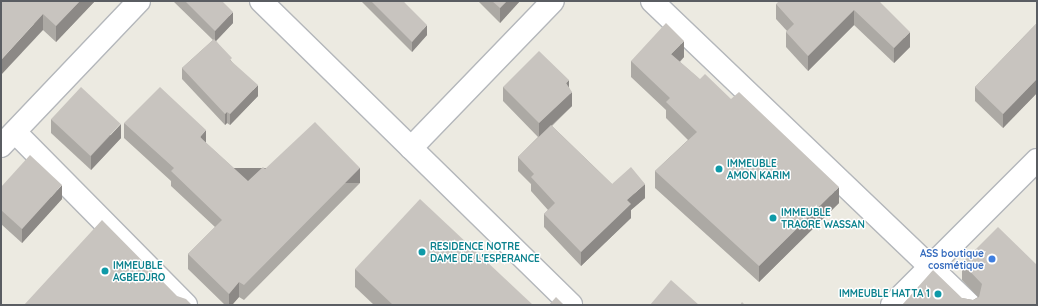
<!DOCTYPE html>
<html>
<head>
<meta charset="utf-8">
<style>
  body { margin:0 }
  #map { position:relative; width:1038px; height:306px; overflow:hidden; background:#eceae1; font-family:Quicksand,sans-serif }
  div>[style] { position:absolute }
  .roads { filter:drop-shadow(1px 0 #b4b7bb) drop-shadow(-1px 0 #b4b7bb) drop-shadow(0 1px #b4b7bb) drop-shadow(0 -1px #b4b7bb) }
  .minor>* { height:22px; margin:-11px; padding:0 11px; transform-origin:11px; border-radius:11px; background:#fff }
  .wall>* { inset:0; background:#aca9a4 }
  .shaded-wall>* { inset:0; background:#8c8986; transform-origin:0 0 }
  .building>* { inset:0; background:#c8c4bf; transform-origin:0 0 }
  .dots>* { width:11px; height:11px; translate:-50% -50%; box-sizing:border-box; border:2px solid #fff; border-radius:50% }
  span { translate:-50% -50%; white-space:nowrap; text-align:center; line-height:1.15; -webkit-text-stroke:3px #fff; paint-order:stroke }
  .culture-label { font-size:10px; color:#0d838f; font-weight:700 }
  .left { translate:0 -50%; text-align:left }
  .right { translate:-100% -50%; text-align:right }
  .shop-label { font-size:10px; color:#366cbe; font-weight:700 }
  .frame { position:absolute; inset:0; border:2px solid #5a5d62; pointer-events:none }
</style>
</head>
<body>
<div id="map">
  <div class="roads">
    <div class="minor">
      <i style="left:261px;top:1px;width:434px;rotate:44.4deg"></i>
      <i style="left:652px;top:1px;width:440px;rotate:43.7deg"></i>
      <i style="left:15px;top:132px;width:243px;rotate:45.3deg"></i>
      <i style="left:1px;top:146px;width:200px;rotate:-46.4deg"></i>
      <i style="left:411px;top:148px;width:204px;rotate:-46deg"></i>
      <i style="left:892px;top:305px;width:205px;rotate:-45deg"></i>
    </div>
  </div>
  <div class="wall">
    <i style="clip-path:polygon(1px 1px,95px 1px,56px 42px,43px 30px)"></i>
    <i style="clip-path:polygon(173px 1px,222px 1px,233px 23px,216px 41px,258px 96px,230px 125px,227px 123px,225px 125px,182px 79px,182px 68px,213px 40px)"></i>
    <i style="clip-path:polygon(361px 1px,403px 1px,427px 35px,412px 52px)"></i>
    <i style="clip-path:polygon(478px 1px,520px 1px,500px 23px)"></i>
    <i style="clip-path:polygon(879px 1px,910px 47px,894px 63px,854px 25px,808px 71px,786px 47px,786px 32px,787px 31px,776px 19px,776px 4px)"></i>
    <i style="clip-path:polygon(1037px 23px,1037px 93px,1003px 128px,975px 101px,975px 87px)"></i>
    <i style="clip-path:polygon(684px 57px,680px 62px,839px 203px,759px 282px,655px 188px,655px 171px,688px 140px,666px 118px,666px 110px,631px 77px,631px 61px)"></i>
    <i style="clip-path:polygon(503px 87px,569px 87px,572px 106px,552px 126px,612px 184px,645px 198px,631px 210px,631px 218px,581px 266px,544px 227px,544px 214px,548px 210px,531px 191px,531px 184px,518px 171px,518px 157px,538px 137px,503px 101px)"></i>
    <i style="clip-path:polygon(51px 119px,121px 138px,91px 170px,51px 133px)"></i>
    <i style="clip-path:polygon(124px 123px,206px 143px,248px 181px,265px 169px,360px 183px,244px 300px,239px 297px,232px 305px,225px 305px,188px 269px,188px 254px,215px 227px,171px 186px,171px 181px,124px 138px)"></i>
    <i style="clip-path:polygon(1px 187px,62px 199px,22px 243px,1px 224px)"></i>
    <i style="clip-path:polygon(962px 263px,1037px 305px,902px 305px,962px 298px,973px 300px,978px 297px,962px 280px)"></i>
    <i style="clip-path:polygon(355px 269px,533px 305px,374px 305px,355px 287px)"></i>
  </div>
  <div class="shaded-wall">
    <i style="clip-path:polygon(80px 1px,95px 1px,56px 42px,56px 26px)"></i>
    <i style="clip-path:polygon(507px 1px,520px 1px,500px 23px,500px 8px)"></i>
    <i style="clip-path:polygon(854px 10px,854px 25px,808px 71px,808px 56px)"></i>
    <i style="clip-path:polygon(233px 12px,233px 23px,215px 42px,215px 31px)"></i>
    <i style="clip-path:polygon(43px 14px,43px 30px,1px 75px,1px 60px)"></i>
    <i style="clip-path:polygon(427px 25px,427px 35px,412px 52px,412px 42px)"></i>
    <i style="clip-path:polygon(910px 32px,910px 47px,894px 63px,894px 48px)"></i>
    <i style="clip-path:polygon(684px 41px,684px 57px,671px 70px,671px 54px)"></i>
    <i style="clip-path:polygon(1037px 79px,1037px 93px,1003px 128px,1003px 114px)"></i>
    <i style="clip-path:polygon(569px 80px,569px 95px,566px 83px)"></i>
    <i style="clip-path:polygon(258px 85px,258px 96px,230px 125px,230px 114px)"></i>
    <i style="clip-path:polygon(572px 92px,572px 106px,539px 137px,539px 123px)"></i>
    <i style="clip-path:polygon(227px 112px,227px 123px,225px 125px,225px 114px)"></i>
    <i style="clip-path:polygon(121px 124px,121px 138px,91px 170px,91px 156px)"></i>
    <i style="clip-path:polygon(206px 130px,206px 145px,200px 137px)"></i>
    <i style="left:360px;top:168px;width:15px;height:165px;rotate:90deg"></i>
    <i style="clip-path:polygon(645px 184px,645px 198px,631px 210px,631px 218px,581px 266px,581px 252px,627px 200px)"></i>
    <i style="clip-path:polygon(62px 185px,62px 199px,22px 243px,22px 229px)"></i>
    <i style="clip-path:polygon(839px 187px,839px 203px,759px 282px,759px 266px)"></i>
    <i style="clip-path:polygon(239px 282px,239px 297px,232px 305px,229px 305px,229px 294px)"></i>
  </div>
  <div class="building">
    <i style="clip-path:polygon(1px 1px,80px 1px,56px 26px,43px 14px,1px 60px)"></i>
    <i style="clip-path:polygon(185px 1px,222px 1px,233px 12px,215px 31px)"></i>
    <i style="clip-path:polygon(371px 1px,403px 1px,427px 25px,412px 42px)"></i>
    <i style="clip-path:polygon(492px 1px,507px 1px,500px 8px)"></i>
    <i style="clip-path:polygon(779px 1px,879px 1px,910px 32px,894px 48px,854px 10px,808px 56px,786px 32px,794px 24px,776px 4px)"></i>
    <i style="clip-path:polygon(666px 23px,684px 41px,671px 54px,700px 79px,705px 74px,731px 99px,739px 92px,839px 187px,759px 266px,655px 171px,697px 132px,666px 102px,670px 98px,631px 61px)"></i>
    <i style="clip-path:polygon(1037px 23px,1037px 79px,1003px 114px,975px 87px)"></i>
    <i style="clip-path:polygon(214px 39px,232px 58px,230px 60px,258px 85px,230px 114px,227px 112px,225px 114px,182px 68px)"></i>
    <i style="clip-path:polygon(539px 51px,569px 80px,566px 83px,572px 92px,539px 123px,503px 87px)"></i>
    <i style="left:81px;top:87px;width:54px;height:44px;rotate:43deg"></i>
    <i style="clip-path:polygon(160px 87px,206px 130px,200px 137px,248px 181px,263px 167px,265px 169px,315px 122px,360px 168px,244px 285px,239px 282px,229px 294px,188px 254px,222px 220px,171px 171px,174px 168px,124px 123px)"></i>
    <i style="clip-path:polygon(551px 125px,612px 184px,631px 167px,645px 184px,627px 200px,631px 204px,581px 252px,544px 214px,555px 203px,531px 177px,534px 174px,518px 157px)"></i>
    <i style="clip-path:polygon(30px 155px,62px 185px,22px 229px,1px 210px,1px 187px)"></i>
    <i style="clip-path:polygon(420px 199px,533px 305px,393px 305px,355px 269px)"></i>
    <i style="clip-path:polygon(102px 220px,177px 296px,186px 299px,192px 305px,24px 305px)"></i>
    <i style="clip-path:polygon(998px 227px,1037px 265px,1037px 305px,902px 305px,933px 270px,962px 298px,973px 300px,979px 297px,982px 284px,962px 263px)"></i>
    <i style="clip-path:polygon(671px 280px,699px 305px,650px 305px)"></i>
    <i style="clip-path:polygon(556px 297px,564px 305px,549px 305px)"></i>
    <i style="clip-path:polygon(742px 302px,745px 305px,740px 305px)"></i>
  </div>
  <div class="dots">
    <i style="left:719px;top:169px;background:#0f9aa8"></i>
    <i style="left:773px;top:218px;background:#0f9aa8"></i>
    <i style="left:422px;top:252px;background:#0f9aa8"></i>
    <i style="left:992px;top:259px;background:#3f7fe0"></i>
    <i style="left:105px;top:271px;background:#0f9aa8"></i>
    <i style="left:938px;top:294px;background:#0f9aa8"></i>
  </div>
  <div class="culture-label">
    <span class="left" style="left:727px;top:169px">IMMEUBLE<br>AMON KARIM</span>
    <span class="left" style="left:781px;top:218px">IMMEUBLE<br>TRAORE WASSAN</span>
    <span class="left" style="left:430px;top:252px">RESIDENCE NOTRE<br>DAME DE L'ESPERANCE</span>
    <span class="left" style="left:113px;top:271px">IMMEUBLE<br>AGBEDJRO</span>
    <span class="right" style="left:930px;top:294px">IMMEUBLE HATTA 1</span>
  </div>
  <div class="shop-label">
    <span class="right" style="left:984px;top:259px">ASS boutique<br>cosmétique</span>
  </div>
  <div class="frame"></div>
</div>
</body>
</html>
